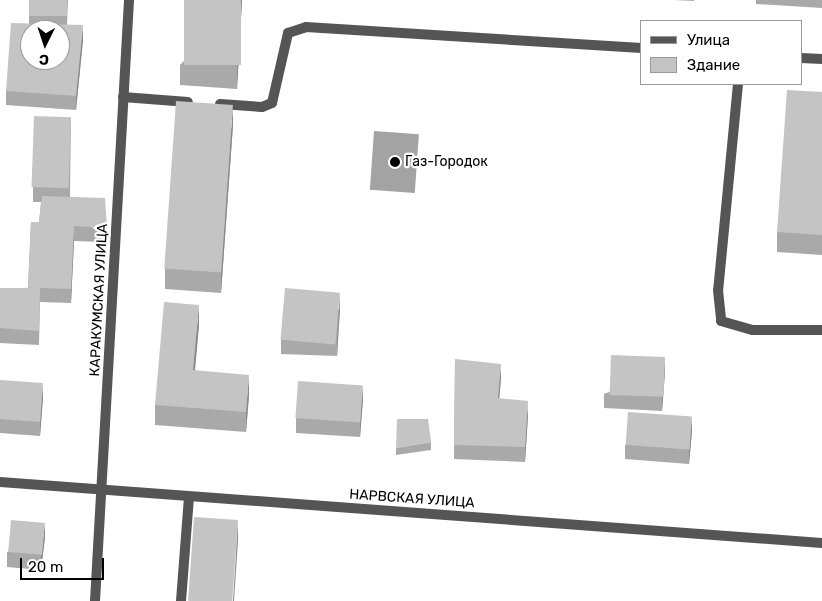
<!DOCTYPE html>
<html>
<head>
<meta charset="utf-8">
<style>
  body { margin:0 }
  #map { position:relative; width:822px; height:601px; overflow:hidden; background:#fff; font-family:Rubik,sans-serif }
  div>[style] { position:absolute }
  .water>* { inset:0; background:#a3a3a3; transform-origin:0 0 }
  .service>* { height:10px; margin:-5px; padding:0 5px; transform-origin:5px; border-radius:5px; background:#555 }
  .minor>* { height:10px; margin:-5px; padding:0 5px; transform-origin:5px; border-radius:5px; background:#555 }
  .wall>* { inset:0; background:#a9a9a9 }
  .shaded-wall>* { inset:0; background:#898989 }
  .building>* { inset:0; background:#c4c4c4; transform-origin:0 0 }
  .dots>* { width:14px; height:14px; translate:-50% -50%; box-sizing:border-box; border:2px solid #fff; border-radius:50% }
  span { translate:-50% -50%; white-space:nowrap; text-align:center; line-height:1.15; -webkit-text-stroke:4.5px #fff; paint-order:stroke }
  .poi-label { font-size:14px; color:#000 }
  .left { translate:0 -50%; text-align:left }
  .street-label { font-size:14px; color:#000 }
  .legend { position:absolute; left:640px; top:20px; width:162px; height:65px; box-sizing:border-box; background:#fff; border:1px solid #999; margin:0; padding:6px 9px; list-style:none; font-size:15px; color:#000 }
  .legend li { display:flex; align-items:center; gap:10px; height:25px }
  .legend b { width:25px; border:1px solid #999 }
  .north { position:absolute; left:20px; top:20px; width:50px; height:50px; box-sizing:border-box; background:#fff; border:1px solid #999; border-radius:50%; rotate:184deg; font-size:14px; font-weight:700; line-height:20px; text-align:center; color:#000 }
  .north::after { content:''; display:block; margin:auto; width:18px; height:22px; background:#000; clip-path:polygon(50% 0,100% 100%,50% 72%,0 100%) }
  .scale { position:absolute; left:20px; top:558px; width:84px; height:22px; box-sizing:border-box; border:2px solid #000; border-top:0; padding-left:6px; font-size:15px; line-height:18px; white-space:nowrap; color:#000; -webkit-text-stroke:4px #fff; paint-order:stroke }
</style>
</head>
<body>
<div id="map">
  <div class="water">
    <i style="left:374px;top:131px;width:45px;height:59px;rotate:4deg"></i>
  </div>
  <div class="service">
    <i style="left:738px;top:84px;width:207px;rotate:95.5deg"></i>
    <i style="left:718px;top:290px;width:31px;rotate:84deg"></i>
    <i style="left:721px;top:321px;width:33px;rotate:16deg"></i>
    <i style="left:753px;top:330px;width:69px"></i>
    <i style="left:181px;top:601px;width:104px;rotate:-85.6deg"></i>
  </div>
  <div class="minor">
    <i style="left:801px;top:58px;width:21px;rotate:3deg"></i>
    <i style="left:123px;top:97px;width:65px;rotate:4.4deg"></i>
    <i style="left:220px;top:104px;width:42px;rotate:4.1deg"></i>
    <i style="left:262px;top:107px;width:11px;rotate:-22deg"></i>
    <i style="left:272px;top:103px;width:72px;rotate:-77.1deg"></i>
    <i style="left:288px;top:33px;width:19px;rotate:-18deg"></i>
    <i style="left:306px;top:27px;width:336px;rotate:3.6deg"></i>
    <i style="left:0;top:482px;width:824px;rotate:4.24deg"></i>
    <i style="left:95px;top:601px;width:602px;rotate:-86.76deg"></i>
  </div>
  <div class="wall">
    <i style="clip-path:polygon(29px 0,68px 0,67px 25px,83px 40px,76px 110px,6px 105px,6px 91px,29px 24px)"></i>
    <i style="clip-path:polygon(242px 0,237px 89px,180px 85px,180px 65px)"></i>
    <i style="clip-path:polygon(674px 0,694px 0,694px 1px)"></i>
    <i style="clip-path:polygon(756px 0,822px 0,822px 8px,756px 4px)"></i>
    <i style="clip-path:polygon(822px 92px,822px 255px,777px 252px,777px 232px)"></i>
    <i style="clip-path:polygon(71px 117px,70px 197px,107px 228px,107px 242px,74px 241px,71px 303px,40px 302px,39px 345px,0 343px,0 288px,28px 288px,31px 222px,39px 222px,41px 202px,33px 202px,33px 187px)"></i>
    <i style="clip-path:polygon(233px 125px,221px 293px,165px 289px,165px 269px)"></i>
    <i style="clip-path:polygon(340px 308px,337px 356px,281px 354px,281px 340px)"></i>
    <i style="clip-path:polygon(199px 325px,195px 370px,249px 395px,246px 432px,155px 425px,155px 405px)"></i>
    <i style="clip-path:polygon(455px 359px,501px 378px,499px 398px,528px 415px,525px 462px,454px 459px)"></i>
    <i style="clip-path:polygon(665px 371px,662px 411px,604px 408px,604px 394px)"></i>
    <i style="clip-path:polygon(0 380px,43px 397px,40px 436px,0 433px)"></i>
    <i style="clip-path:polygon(363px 399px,360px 437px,296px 433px,296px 418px)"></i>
    <i style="clip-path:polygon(692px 431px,689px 464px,625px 459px,625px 445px)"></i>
    <i style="clip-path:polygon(431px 442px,431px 450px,396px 455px,396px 448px)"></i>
    <i style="clip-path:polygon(45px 537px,41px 570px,7px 567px,7px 552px)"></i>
  </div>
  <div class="shaded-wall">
    <i style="clip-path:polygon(241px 0,242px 0,237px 89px,237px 69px)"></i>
    <i style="clip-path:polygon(83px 25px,83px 40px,76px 110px,76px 96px)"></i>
    <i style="clip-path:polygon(233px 105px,233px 125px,221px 293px,221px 273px)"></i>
    <i style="clip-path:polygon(74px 226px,74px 241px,71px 303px,71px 289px)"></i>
    <i style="clip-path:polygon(340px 293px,340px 308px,337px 356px,337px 342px)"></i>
    <i style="clip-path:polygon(199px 305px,199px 325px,193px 390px,193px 370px)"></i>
    <i style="clip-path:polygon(665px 357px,665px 371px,662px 411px,662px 397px)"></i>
    <i style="clip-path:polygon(501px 364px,501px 378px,498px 413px,498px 398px)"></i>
    <i style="clip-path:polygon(249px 375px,249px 395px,246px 432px,246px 412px)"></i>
    <i style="clip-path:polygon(43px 383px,43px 397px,40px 436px,40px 421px)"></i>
    <i style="clip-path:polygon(363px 385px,363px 399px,360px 437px,360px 422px)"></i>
    <i style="clip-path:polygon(528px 401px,528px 415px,525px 462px,525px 447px)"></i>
    <i style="clip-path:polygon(692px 416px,692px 431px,689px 464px,689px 450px)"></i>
    <i style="clip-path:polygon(238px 520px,238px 540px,234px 601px,233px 601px)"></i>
    <i style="clip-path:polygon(45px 523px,45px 537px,41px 570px,41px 556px)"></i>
  </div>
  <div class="building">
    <i style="left:29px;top:0;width:38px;height:16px"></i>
    <i style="left:184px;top:0;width:57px;height:65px"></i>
    <i style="clip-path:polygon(evenodd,11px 23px,83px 25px,76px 96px,6px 91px,11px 23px,30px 30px,60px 30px,60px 60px,30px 60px,30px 30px)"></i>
    <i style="clip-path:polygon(787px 90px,822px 92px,822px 235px,777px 232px)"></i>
    <i style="left:176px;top:101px;width:57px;height:168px;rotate:4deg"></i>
    <i style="left:34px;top:116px;width:37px;height:71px;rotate:2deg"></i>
    <i style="clip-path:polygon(42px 196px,105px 198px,107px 228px,74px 226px,71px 289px,40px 288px,39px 331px,0 328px,0 288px,31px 288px,28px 287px,31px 222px,39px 222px)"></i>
    <i style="left:285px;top:288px;width:55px;height:52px;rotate:5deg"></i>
    <i style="clip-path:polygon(164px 302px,199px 305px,193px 370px,249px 375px,246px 412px,155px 405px)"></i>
    <i style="left:611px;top:355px;width:54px;height:40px;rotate:2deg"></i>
    <i style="clip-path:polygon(455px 359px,501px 364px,498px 398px,528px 401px,525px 447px,454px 445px)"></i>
    <i style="left:0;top:380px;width:43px;height:39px;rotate:4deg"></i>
    <i style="left:298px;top:381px;width:65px;height:37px;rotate:4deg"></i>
    <i style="left:628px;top:412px;width:64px;height:33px;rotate:4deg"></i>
    <i style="clip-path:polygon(397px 419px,428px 419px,431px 442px,396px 448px)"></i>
    <i style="left:194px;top:517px;width:44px;height:84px;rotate:4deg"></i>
    <i style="left:11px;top:520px;width:34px;height:32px;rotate:5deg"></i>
  </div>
  <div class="dots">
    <i style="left:395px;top:162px;background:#000"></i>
  </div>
  <div class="poi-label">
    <span class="left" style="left:405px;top:162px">Газ-Городок</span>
  </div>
  <div class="street-label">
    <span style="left:99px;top:300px;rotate:-87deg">КАРАКУМСКАЯ УЛИЦА</span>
    <span style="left:412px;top:499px;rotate:4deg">НАРВСКАЯ УЛИЦА</span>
  </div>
  <ul class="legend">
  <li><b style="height:6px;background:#555"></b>Улица</li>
  <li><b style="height:14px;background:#c4c4c4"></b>Здание</li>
  </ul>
  <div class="north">С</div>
  <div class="scale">20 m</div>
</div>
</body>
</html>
